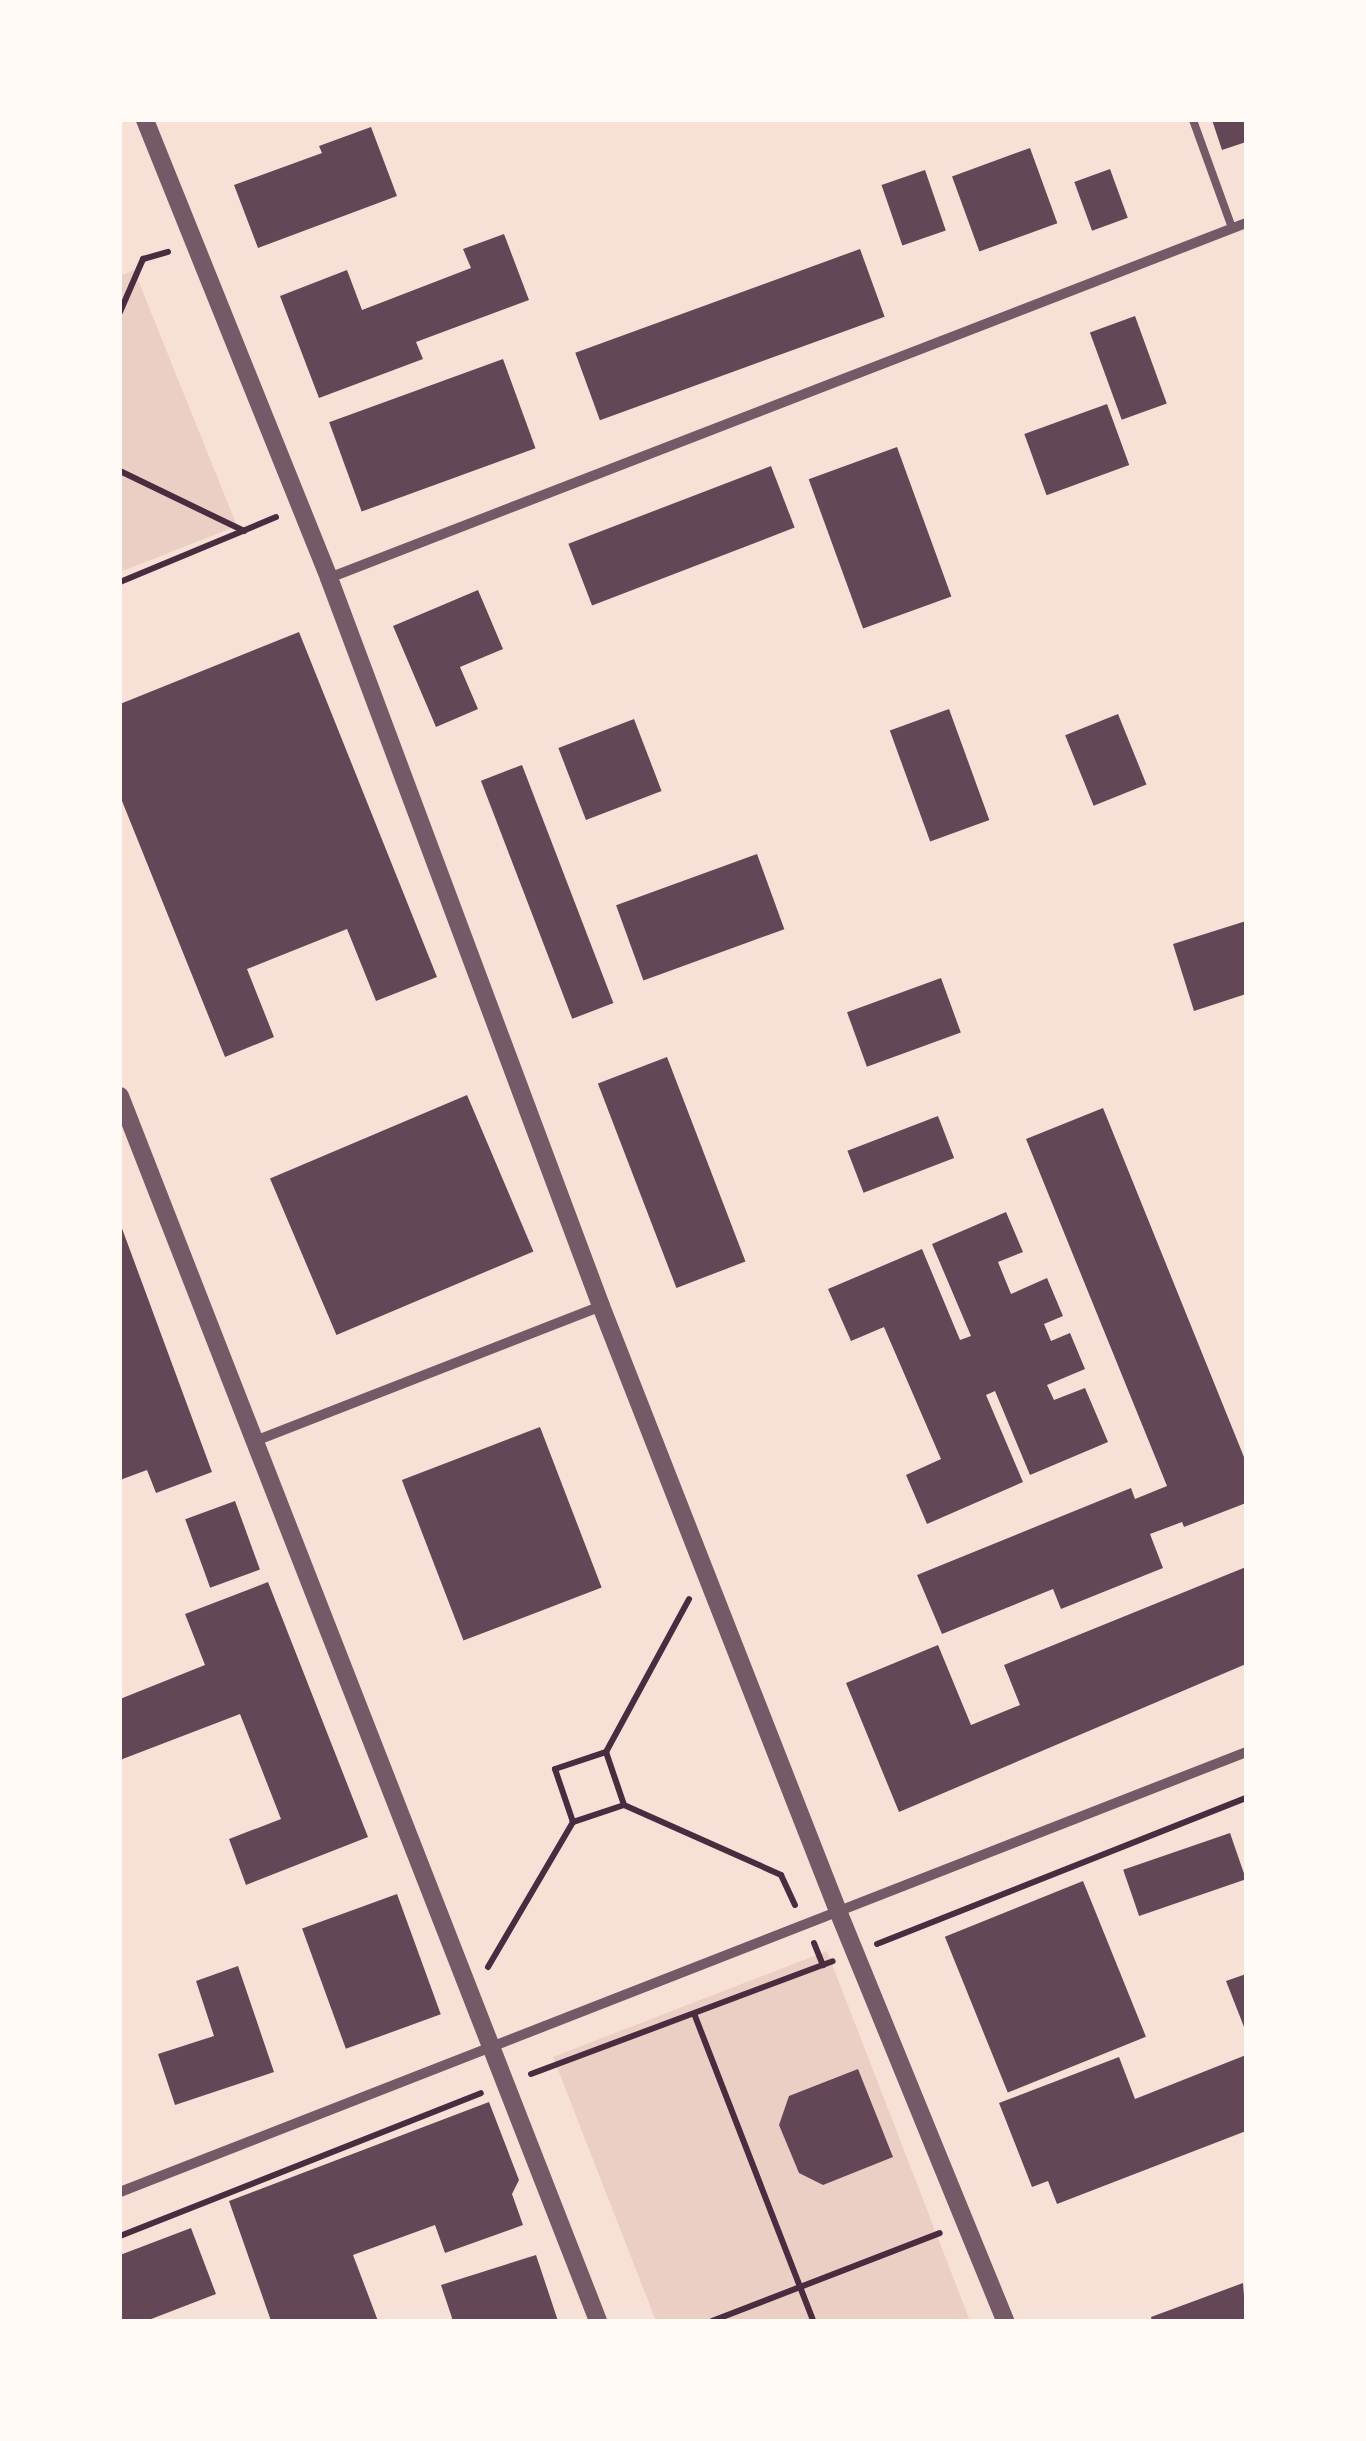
<!DOCTYPE html>
<html>
<head>
<meta charset="utf-8">
<style>
  body { margin:0 }
  #map { position:relative; width:1366px; height:2441px; overflow:hidden; background:#f7e1d7; font-family:"Exo 2",sans-serif }
  div>[style] { position:absolute }
  .green>* { inset:0; background:#ebcfc5 }
  .building>* { inset:0; background:#644757; transform-origin:0 0 }
  .path>* { height:6px; margin:-3px; padding:0 3px; transform-origin:3px; border-radius:3px; background:#4a2c40 }
  .service>* { height:8px; margin:-4px; padding:0 4px; transform-origin:4px; border-radius:4px; background:#755966 }
  .minor>* { height:10px; margin:-5px; padding:0 5px; transform-origin:5px; border-radius:5px; background:#755966 }
  .tertiary>* { height:18px; margin:-9px; padding:0 9px; transform-origin:9px; border-radius:9px; background:#755966 }
  span { translate:-50% -50%; white-space:nowrap; text-align:center; line-height:1.15; -webkit-text-stroke:9px #fffaf5; paint-order:stroke }
  .frame { position:absolute; inset:0; border:122px solid #fffaf5; pointer-events:none }
</style>
</head>
<body>
<div id="map">
  <div class="green">
    <i style="clip-path:polygon(134px 270px,237px 526px,120px 572px,120px 276px)"></i>
    <i style="clip-path:polygon(827px 1951px,970px 2321px,656px 2321px,553px 2057px)"></i>
  </div>
  <div class="building">
    <i style="clip-path:polygon(1212px 120px,1246px 120px,1246px 142px,1222px 150px)"></i>
    <i style="clip-path:polygon(371px 127px,397px 196px,258px 248px,234px 185px,322px 153px,319px 146px)"></i>
    <i style="left:1030px;top:148px;width:80px;height:83px;rotate:70deg"></i>
    <i style="left:1110px;top:169px;width:52px;height:38px;rotate:70deg"></i>
    <i style="left:925px;top:170px;width:64px;height:46px;rotate:71deg"></i>
    <i style="clip-path:polygon(504px 234px,529px 300px,416px 342px,423px 359px,319px 398px,280px 296px,347px 270px,362px 310px,471px 268px,463px 249px)"></i>
    <i style="left:860px;top:249px;width:72px;height:303px;rotate:70deg"></i>
    <i style="left:1135px;top:316px;width:93px;height:48px;rotate:70deg"></i>
    <i style="left:503px;top:359px;width:95px;height:185px;rotate:70deg"></i>
    <i style="left:1107px;top:404px;width:65px;height:88px;rotate:70deg"></i>
    <i style="left:897px;top:447px;width:159px;height:94px;rotate:70deg"></i>
    <i style="left:771px;top:466px;width:66px;height:217px;rotate:69deg"></i>
    <i style="clip-path:polygon(478px 590px,503px 649px,460px 667px,478px 709px,436px 727px,393px 626px)"></i>
    <i style="clip-path:polygon(299px 632px,437px 977px,376px 1001px,347px 929px,247px 969px,274px 1037px,225px 1057px,120px 796px,120px 704px)"></i>
    <i style="left:949px;top:709px;width:118px;height:63px;rotate:70deg"></i>
    <i style="left:1118px;top:714px;width:76px;height:57px;rotate:68deg"></i>
    <i style="left:634px;top:719px;width:77px;height:81px;rotate:69deg"></i>
    <i style="left:522px;top:765px;width:255px;height:44px;rotate:69deg"></i>
    <i style="left:757px;top:854px;width:80px;height:150px;rotate:70deg"></i>
    <i style="clip-path:polygon(1246px 921px,1246px 994px,1194px 1011px,1173px 944px)"></i>
    <i style="left:941px;top:978px;width:58px;height:100px;rotate:70deg"></i>
    <i style="left:667px;top:1057px;width:219px;height:74px;rotate:69deg"></i>
    <i style="left:467px;top:1095px;width:170px;height:214px;rotate:67deg"></i>
    <i style="clip-path:polygon(1103px 1108px,1246px 1462px,1246px 1503px,1184px 1527px,1182px 1522px,1150px 1534px,1163px 1568px,1061px 1609px,1053px 1589px,942px 1634px,917px 1575px,1131px 1488px,1135px 1499px,1167px 1486px,1026px 1139px)"></i>
    <i style="left:938px;top:1116px;width:45px;height:97px;rotate:69deg"></i>
    <i style="clip-path:polygon(1006px 1212px,1023px 1252px,998px 1262px,1011px 1294px,1047px 1278px,1063px 1316px,1044px 1324px,1051px 1341px,1070px 1333px,1085px 1369px,1047px 1385px,1054px 1400px,1085px 1388px,1108px 1442px,1030px 1475px,995px 1391px,986px 1395px,1023px 1482px,927px 1524px,906px 1475px,941px 1459px,884px 1327px,851px 1341px,828px 1289px,922px 1249px,960px 1340px,971px 1336px,932px 1244px)"></i>
    <i style="clip-path:polygon(120px 1223px,212px 1472px,156px 1493px,147px 1470px,120px 1480px)"></i>
    <i style="left:540px;top:1427px;width:172px;height:148px;rotate:69deg"></i>
    <i style="left:235px;top:1501px;width:73px;height:53px;rotate:70deg"></i>
    <i style="clip-path:polygon(1246px 1567px,1246px 1664px,899px 1812px,846px 1683px,938px 1645px,971px 1725px,1020px 1705px,1004px 1665px)"></i>
    <i style="clip-path:polygon(268px 1582px,368px 1837px,246px 1885px,229px 1839px,281px 1819px,240px 1714px,120px 1760px,120px 1699px,205px 1665px,185px 1614px)"></i>
    <i style="left:1230px;top:1833px;width:49px;height:113px;rotate:71deg"></i>
    <i style="left:1083px;top:1881px;width:168px;height:149px;rotate:68deg"></i>
    <i style="left:397px;top:1894px;width:128px;height:101px;rotate:70deg"></i>
    <i style="clip-path:polygon(238px 1966px,274px 2072px,175px 2105px,158px 2054px,214px 2036px,196px 1981px)"></i>
    <i style="clip-path:polygon(1246px 1974px,1246px 2032px,1226px 1981px)"></i>
    <i style="clip-path:polygon(1246px 2055px,1246px 2131px,1057px 2204px,1048px 2181px,1032px 2187px,999px 2103px,1119px 2057px,1135px 2099px)"></i>
    <i style="clip-path:polygon(858px 2069px,893px 2157px,823px 2185px,799px 2173px,779px 2125px,789px 2096px)"></i>
    <i style="clip-path:polygon(489px 2102px,519px 2180px,512px 2194px,523px 2225px,445px 2253px,435px 2225px,353px 2255px,378px 2321px,271px 2321px,229px 2201px)"></i>
    <i style="clip-path:polygon(191px 2228px,216px 2294px,146px 2321px,120px 2321px,120px 2255px)"></i>
    <i style="clip-path:polygon(536px 2255px,558px 2321px,453px 2321px,441px 2285px)"></i>
    <i style="clip-path:polygon(1243px 2283px,1246px 2321px,1152px 2321px,1151px 2317px)"></i>
  </div>
  <div class="path">
    <i style="left:120px;top:312px;width:58px;rotate:-66.5deg"></i>
    <i style="left:143px;top:259px;width:26px;rotate:-16deg"></i>
    <i style="left:120px;top:471px;width:138px;rotate:25.8deg"></i>
    <i style="left:120px;top:582px;width:169px;rotate:-22.6deg"></i>
    <i style="left:606px;top:1752px;width:56px;rotate:71.2deg"></i>
    <i style="left:624px;top:1805px;width:54px;rotate:161.6deg"></i>
    <i style="left:573px;top:1822px;width:56px;rotate:-108.8deg"></i>
    <i style="left:555px;top:1769px;width:54px;rotate:-18.4deg"></i>
    <i style="left:606px;top:1752px;width:174px;rotate:-61.5deg"></i>
    <i style="left:624px;top:1805px;width:172px;rotate:24deg"></i>
    <i style="left:781px;top:1875px;width:33px;rotate:65deg"></i>
    <i style="left:814px;top:1943px;width:24px;rotate:68deg"></i>
    <i style="left:877px;top:1944px;width:397px;rotate:-21.6deg"></i>
    <i style="left:488px;top:1967px;width:168px;rotate:-59.6deg"></i>
    <i style="left:695px;top:2016px;width:327px;rotate:68.8deg"></i>
    <i style="left:531px;top:2074px;width:322px;rotate:-20.5deg"></i>
    <i style="left:120px;top:2236px;width:388px;rotate:-21.6deg"></i>
    <i style="left:712px;top:2321px;width:244px;rotate:-21.1deg"></i>
  </div>
  <div class="service">
    <i style="left:1193px;top:120px;width:115px;rotate:70.1deg"></i>
  </div>
  <div class="minor">
    <i style="left:329px;top:578px;width:983px;rotate:-21.16deg"></i>
    <i style="left:255px;top:1441px;width:371px;rotate:-21.3deg"></i>
    <i style="left:120px;top:2192px;width:1209px;rotate:-21.34deg"></i>
  </div>
  <div class="tertiary">
    <i style="left:145px;top:120px;width:494px;rotate:68.1deg"></i>
    <i style="left:329px;top:578px;width:777px;rotate:69.51deg"></i>
    <i style="left:601px;top:1306px;width:650px;rotate:68.61deg"></i>
    <i style="left:838px;top:1911px;width:443px;rotate:67.8deg"></i>
    <i style="left:120px;top:1096px;width:1315px;rotate:68.68deg"></i>
  </div>
  <div class="frame"></div>
</div>
</body>
</html>
